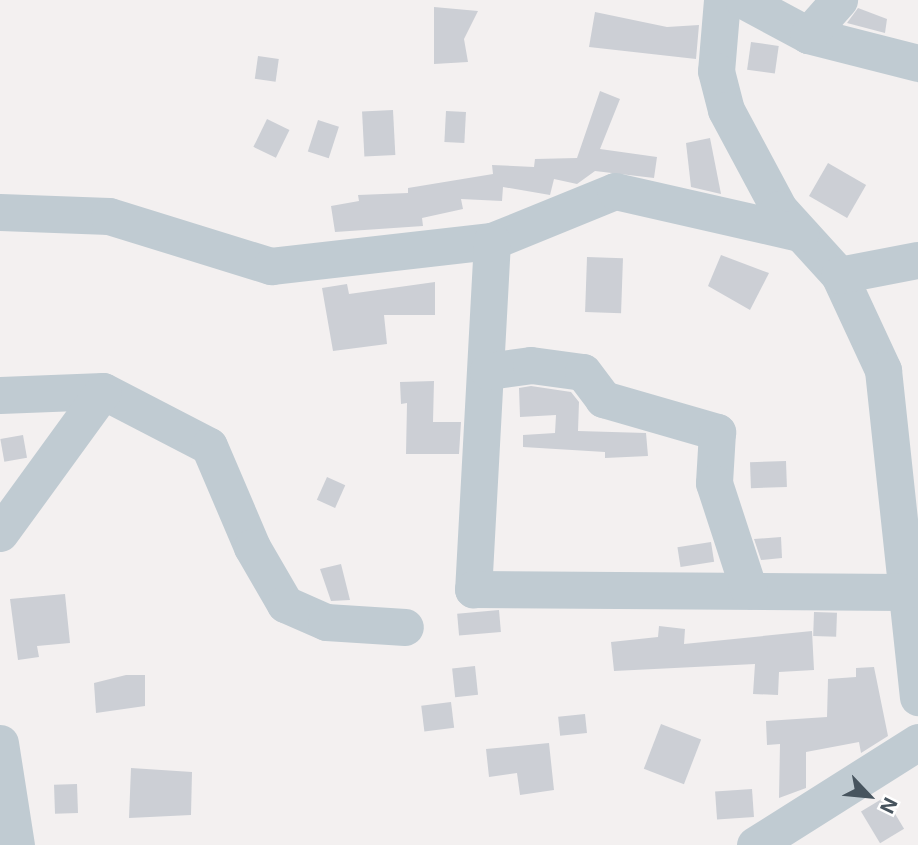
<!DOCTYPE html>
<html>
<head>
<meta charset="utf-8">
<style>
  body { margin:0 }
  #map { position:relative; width:918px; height:845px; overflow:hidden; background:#f3f0f0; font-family:Inter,sans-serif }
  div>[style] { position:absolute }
  .building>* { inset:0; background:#cccfd5; transform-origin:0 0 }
  .minor>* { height:37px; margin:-18.5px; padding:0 18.5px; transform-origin:18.5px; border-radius:18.5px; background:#c0cbd2 }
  span { translate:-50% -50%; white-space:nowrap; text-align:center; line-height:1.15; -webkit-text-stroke:5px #fff; paint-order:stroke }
  .north { position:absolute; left:834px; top:761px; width:70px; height:70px; -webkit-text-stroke:5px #fff; paint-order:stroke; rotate:116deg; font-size:19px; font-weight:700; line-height:28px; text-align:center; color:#47545e }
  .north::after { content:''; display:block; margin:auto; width:24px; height:32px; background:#47545e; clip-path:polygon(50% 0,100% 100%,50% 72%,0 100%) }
</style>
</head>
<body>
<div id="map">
  <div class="building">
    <i style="clip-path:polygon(434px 7px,478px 11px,464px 39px,468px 62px,434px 64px)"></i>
    <i style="clip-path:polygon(858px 8px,887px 19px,885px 33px,847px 23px)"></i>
    <i style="clip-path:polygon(595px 12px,667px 27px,699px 25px,696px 59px,589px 47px)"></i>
    <i style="left:751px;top:42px;width:28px;height:28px;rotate:8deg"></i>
    <i style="left:258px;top:56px;width:21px;height:23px;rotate:8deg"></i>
    <i style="clip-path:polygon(600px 91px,620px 99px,600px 149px,657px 157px,654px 178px,595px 171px,577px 184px,554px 179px,550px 195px,503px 187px,502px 201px,461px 199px,463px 209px,422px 218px,423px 226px,335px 232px,331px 206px,359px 201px,358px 195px,408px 193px,408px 188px,493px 174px,492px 165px,534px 167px,535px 159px,577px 158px)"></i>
    <i style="left:393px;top:110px;width:45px;height:31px;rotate:87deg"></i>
    <i style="left:446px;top:111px;width:20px;height:31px;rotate:3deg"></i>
    <i style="left:267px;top:119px;width:25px;height:31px;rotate:26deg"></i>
    <i style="left:318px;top:120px;width:22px;height:33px;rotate:18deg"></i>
    <i style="clip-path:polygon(710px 138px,721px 194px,691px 187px,686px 143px)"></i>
    <i style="left:828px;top:163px;width:44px;height:38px;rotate:30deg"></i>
    <i style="clip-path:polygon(721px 255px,769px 273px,750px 310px,708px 286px)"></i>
    <i style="left:587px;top:257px;width:36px;height:55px;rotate:2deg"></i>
    <i style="clip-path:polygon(435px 282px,435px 315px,384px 315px,387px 344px,333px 351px,322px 288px,347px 284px,349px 294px)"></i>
    <i style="clip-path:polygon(434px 381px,433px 422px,461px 422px,459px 454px,406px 454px,407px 403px,401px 404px,400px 382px)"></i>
    <i style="clip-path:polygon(531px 386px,571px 392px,579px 402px,578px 431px,646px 433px,648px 456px,605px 458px,605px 452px,523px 447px,523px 435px,555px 433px,556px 415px,520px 417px,519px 388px)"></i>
    <i style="left:23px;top:435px;width:23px;height:23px;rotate:80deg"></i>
    <i style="left:786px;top:461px;width:26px;height:36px;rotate:88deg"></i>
    <i style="left:327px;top:477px;width:20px;height:25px;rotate:24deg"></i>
    <i style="clip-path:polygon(781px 537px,782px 558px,761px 560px,754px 539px)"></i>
    <i style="left:711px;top:542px;width:20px;height:34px;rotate:81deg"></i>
    <i style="clip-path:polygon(341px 564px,350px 600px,331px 601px,320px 569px)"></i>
    <i style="clip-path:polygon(65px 594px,70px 643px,37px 646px,39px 657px,18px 660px,10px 599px)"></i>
    <i style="left:499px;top:610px;width:22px;height:42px;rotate:85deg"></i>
    <i style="left:814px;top:612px;width:23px;height:24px;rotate:2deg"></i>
    <i style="clip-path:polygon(659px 626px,685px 629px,684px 644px,812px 631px,814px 670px,779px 672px,778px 695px,753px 694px,755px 664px,614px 671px,611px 642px,658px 637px)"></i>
    <i style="left:475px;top:666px;width:29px;height:23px;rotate:84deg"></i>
    <i style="clip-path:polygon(874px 667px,888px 736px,861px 753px,859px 742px,806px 752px,806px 788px,779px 798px,780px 744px,767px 745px,766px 721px,827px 717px,828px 679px,856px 677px,856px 668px)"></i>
    <i style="clip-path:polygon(126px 675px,145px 675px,145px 706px,96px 713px,94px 683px)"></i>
    <i style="left:451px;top:702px;width:26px;height:30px;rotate:83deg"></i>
    <i style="left:585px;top:714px;width:19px;height:27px;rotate:84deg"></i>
    <i style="left:661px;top:724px;width:43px;height:48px;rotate:21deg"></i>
    <i style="clip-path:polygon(549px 743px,554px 790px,520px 795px,517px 773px,489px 777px,486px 749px)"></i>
    <i style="clip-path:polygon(131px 768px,192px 772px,191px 815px,129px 818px)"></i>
    <i style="left:77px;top:784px;width:29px;height:23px;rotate:88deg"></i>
    <i style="left:752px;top:789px;width:28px;height:37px;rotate:86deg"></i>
    <i style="left:885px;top:797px;width:37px;height:28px;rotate:59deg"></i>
  </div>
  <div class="minor">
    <i style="left:722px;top:0;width:71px;rotate:94.8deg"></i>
    <i style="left:716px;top:71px;width:40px;rotate:75.6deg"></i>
    <i style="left:726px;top:110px;width:112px;rotate:61.8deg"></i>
    <i style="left:779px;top:209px;width:89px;rotate:47.7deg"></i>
    <i style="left:839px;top:275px;width:105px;rotate:65.1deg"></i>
    <i style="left:883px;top:370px;width:329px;rotate:83.9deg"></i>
    <i style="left:743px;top:0;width:74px;rotate:28.3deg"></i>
    <i style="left:808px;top:35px;width:114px;rotate:14.3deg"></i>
    <i style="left:808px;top:35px;width:47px;rotate:-48.5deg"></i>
    <i style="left:0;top:212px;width:109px;rotate:2.1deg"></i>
    <i style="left:109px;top:216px;width:170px;rotate:17.2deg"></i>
    <i style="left:271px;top:266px;width:222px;rotate:-6.5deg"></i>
    <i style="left:492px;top:241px;width:133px;rotate:-22.1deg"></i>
    <i style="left:615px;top:191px;width:190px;rotate:12.8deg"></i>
    <i style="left:492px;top:241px;width:349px;rotate:93.1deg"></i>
    <i style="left:473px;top:589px;width:430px;rotate:0.4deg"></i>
    <i style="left:839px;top:275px;width:80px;rotate:-10.8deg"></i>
    <i style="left:488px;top:371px;width:43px;rotate:-7.9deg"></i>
    <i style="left:531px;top:365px;width:52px;rotate:7.7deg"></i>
    <i style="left:583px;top:372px;width:34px;rotate:53deg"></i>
    <i style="left:603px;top:399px;width:119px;rotate:16.1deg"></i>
    <i style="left:717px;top:432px;width:51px;rotate:93.4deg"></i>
    <i style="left:714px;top:483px;width:113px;rotate:71.9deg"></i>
    <i style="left:0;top:395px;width:103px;rotate:-2.2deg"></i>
    <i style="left:103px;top:391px;width:119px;rotate:27.4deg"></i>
    <i style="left:209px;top:446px;width:110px;rotate:66.9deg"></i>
    <i style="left:252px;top:547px;width:66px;rotate:59.9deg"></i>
    <i style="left:285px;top:604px;width:45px;rotate:23.7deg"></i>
    <i style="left:326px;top:622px;width:79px;rotate:3.6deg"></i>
    <i style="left:0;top:533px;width:175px;rotate:-54deg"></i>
    <i style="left:0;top:743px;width:103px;rotate:81.1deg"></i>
    <i style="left:755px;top:845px;width:193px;rotate:-32.3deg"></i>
  </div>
  <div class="north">N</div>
</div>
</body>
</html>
